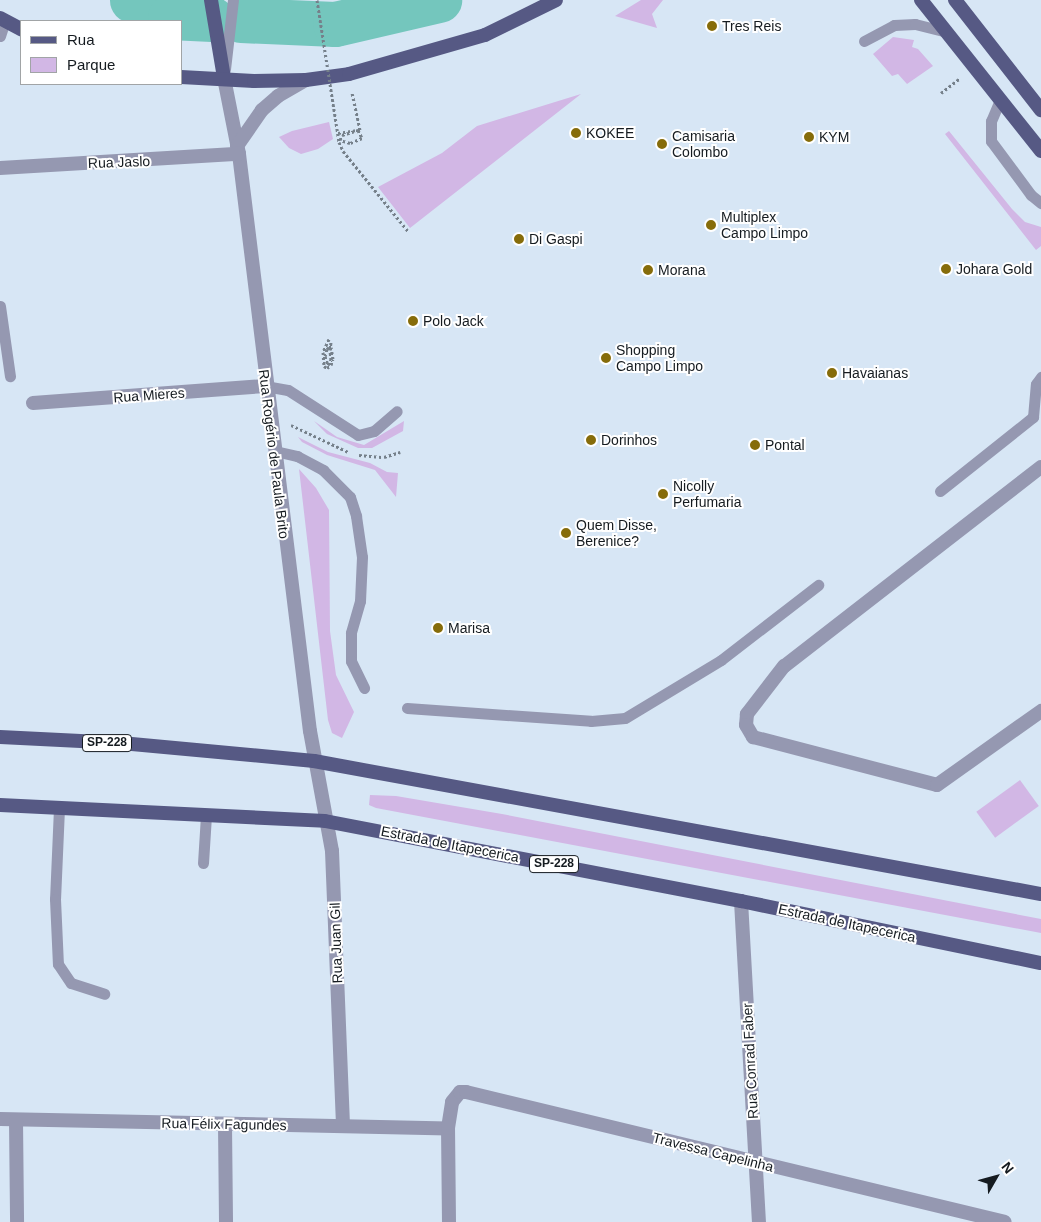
<!DOCTYPE html>
<html>
<head>
<meta charset="utf-8">
<style>
  body { margin:0 }
  #map { position:relative; width:1041px; height:1222px; overflow:hidden; background:#d7e6f5; font-family:Helvetica,sans-serif }
  div>[style] { position:absolute }
  .green>* { inset:0; background:#d2b7e5; transform-origin:0 0 }
  .river>* { height:45px; margin:-22.5px; padding:0 22.5px; transform-origin:22.5px; border-radius:22.5px; background:#74c6bd }
  .path>* { height:3px; margin-top:-1.5px; transform-origin:0; background:repeating-linear-gradient(90deg,#75808a 0 2.5px,transparent 0 5px) }
  .service>* { height:11px; margin:-5.5px; padding:0 5.5px; transform-origin:5.5px; border-radius:5.5px; background:#9598b1 }
  .minor>* { height:14px; margin:-7px; padding:0 7px; transform-origin:7px; border-radius:7px; background:#9598b1 }
  .primary>* { height:14px; margin:-7px; padding:0 7px; transform-origin:7px; border-radius:7px; background:#565984 }
  .path-bridge>* { height:3px; margin-top:-1.5px; transform-origin:0; background:repeating-linear-gradient(90deg,#75808a 0 2.5px,transparent 0 5px) }
  .dots>* { width:14px; height:14px; translate:-50% -50%; box-sizing:border-box; border:2px solid #fff; border-radius:50% }
  span { translate:-50% -50%; white-space:nowrap; text-align:center; line-height:1.15; -webkit-text-stroke:4px #fff; paint-order:stroke }
  .shield-label span { padding:1px 4px; background:#fff; border:1px solid; border-radius:4px; -webkit-text-stroke-width:0 }
  .shield-label { font-size:12px; color:#151b20; font-weight:700 }
  .poi-label { font-size:14px; color:#151b20 }
  .left { translate:0 -50%; text-align:left }
  .street-label { font-size:14px; color:#151b20 }
  .legend { position:absolute; left:20px; top:20px; width:162px; height:65px; box-sizing:border-box; background:#fff; border:1px solid #a1a4a6; margin:0; padding:6px 9px; list-style:none; font-size:15px; color:#151b20 }
  .legend li { display:flex; align-items:center; gap:10px; height:25px }
  .legend b { width:25px; border:1px solid #a1a4a6 }
  .north { position:absolute; left:971px; top:1152px; width:50px; height:50px; -webkit-text-stroke:4px #fff; paint-order:stroke; rotate:52deg; font-size:14px; font-weight:700; line-height:20px; text-align:center; color:#151b20 }
  .north::after { content:''; display:block; margin:auto; width:18px; height:22px; background:#151b20; clip-path:polygon(50% 0,100% 100%,50% 72%,0 100%) }
</style>
</head>
<body>
<div id="map">
  <div class="green">
    <i style="clip-path:polygon(641px 0,663px 0,652px 14px,657px 28px,615px 16px)"></i>
    <i style="clip-path:polygon(893px 37px,914px 40px,912px 47px,918px 49px,933px 66px,907px 84px,898px 74px,892px 76px,873px 54px)"></i>
    <i style="clip-path:polygon(581px 94px,410px 228px,378px 187px,442px 153px,477px 126px)"></i>
    <i style="clip-path:polygon(329px 122px,333px 139px,318px 149px,301px 154px,289px 148px,279px 137px,292px 131px)"></i>
    <i style="clip-path:polygon(949px 131px,1012px 209px,1025px 222px,1041px 227px,1041px 246px,1036px 250px,945px 134px)"></i>
    <i style="clip-path:polygon(314px 421px,337px 437px,364px 445px,404px 421px,403px 431px,372px 448px,358px 448px,327px 434px)"></i>
    <i style="clip-path:polygon(298px 437px,328px 452px,370px 463px,387px 472px,398px 473px,396px 497px,375px 470px,327px 455px,302px 442px)"></i>
    <i style="clip-path:polygon(299px 469px,316px 488px,329px 510px,330px 631px,336px 675px,354px 712px,342px 738px,332px 733px,328px 720px)"></i>
    <i style="left:1020px;top:780px;width:32px;height:54px;rotate:54deg"></i>
    <i style="clip-path:polygon(370px 795px,396px 796px,502px 814px,1041px 919px,1041px 933px,376px 808px,369px 805px)"></i>
  </div>
  <div class="river">
    <i style="left:132px;top:0;width:42px;rotate:24.1deg"></i>
    <i style="left:170px;top:17px;width:42px;rotate:2.7deg"></i>
    <i style="left:241px;top:20px;width:94px;rotate:2.4deg"></i>
    <i style="left:335px;top:24px;width:107px;rotate:-13deg"></i>
  </div>
  <div class="path">
    <i style="left:941px;top:93px;width:24px;rotate:-38deg"></i>
    <i style="left:338px;top:133px;width:20px;rotate:-9deg"></i>
    <i style="left:358px;top:130px;width:9px;rotate:63deg"></i>
    <i style="left:362px;top:138px;width:13px;rotate:157deg"></i>
    <i style="left:350px;top:143px;width:10px;rotate:-163deg"></i>
    <i style="left:340px;top:140px;width:5px;rotate:-68deg"></i>
    <i style="left:342px;top:135px;width:17px;rotate:-17deg"></i>
    <i style="left:358px;top:130px;width:2px"></i>
    <i style="left:360px;top:130px;width:38px;rotate:-102deg"></i>
    <i style="left:329px;top:339px;width:14px;rotate:115deg"></i>
    <i style="left:323px;top:352px;width:14px;rotate:86deg"></i>
    <i style="left:324px;top:366px;width:4px;rotate:34deg"></i>
    <i style="left:327px;top:368px;width:5px;rotate:-37deg"></i>
    <i style="left:331px;top:365px;width:6px;rotate:-72deg"></i>
    <i style="left:333px;top:359px;width:12px;rotate:-99deg"></i>
    <i style="left:331px;top:347px;width:2px;rotate:180deg"></i>
    <i style="left:329px;top:347px;width:3px;rotate:135deg"></i>
    <i style="left:327px;top:349px;width:7px;rotate:106deg"></i>
    <i style="left:325px;top:356px;width:9px;rotate:72deg"></i>
    <i style="left:328px;top:365px;width:6px;rotate:-59deg"></i>
    <i style="left:331px;top:360px;width:10px;rotate:-96deg"></i>
    <i style="left:330px;top:350px;width:8px;rotate:-83deg"></i>
    <i style="left:291px;top:425px;width:63px;rotate:25.3deg"></i>
    <i style="left:359px;top:455px;width:25px;rotate:5deg"></i>
    <i style="left:384px;top:457px;width:17px;rotate:-17deg"></i>
  </div>
  <div class="service">
    <i style="left:0;top:36px;width:16px;rotate:-72deg"></i>
    <i style="left:864px;top:41px;width:34px;rotate:-28deg"></i>
    <i style="left:894px;top:25px;width:21px;rotate:-3deg"></i>
    <i style="left:915px;top:24px;width:32px;rotate:14deg"></i>
    <i style="left:225px;top:69px;width:69px;rotate:-83.4deg"></i>
    <i style="left:1000px;top:100px;width:23px;rotate:113deg"></i>
    <i style="left:991px;top:121px;width:20px;rotate:90deg"></i>
    <i style="left:991px;top:141px;width:67px;rotate:53.5deg"></i>
    <i style="left:1031px;top:195px;width:13px;rotate:39deg"></i>
    <i style="left:0;top:306px;width:71px;rotate:81.9deg"></i>
    <i style="left:265px;top:386px;width:23px;rotate:10deg"></i>
    <i style="left:288px;top:390px;width:83px;rotate:32.7deg"></i>
    <i style="left:358px;top:435px;width:16px;rotate:-14deg"></i>
    <i style="left:374px;top:431px;width:30px;rotate:-41deg"></i>
    <i style="left:275px;top:451px;width:23px;rotate:13deg"></i>
    <i style="left:297px;top:456px;width:30px;rotate:28deg"></i>
    <i style="left:323px;top:470px;width:38px;rotate:45deg"></i>
    <i style="left:350px;top:497px;width:20px;rotate:72deg"></i>
    <i style="left:356px;top:516px;width:41px;rotate:81.7deg"></i>
    <i style="left:362px;top:557px;width:44px;rotate:92.6deg"></i>
    <i style="left:360px;top:601px;width:33px;rotate:106deg"></i>
    <i style="left:351px;top:633px;width:28px;rotate:90deg"></i>
    <i style="left:351px;top:661px;width:30px;rotate:64deg"></i>
    <i style="left:940px;top:491px;width:119px;rotate:-38.5deg"></i>
    <i style="left:1033px;top:417px;width:33px;rotate:-85deg"></i>
    <i style="left:1036px;top:384px;width:9px;rotate:-54deg"></i>
    <i style="left:407px;top:708px;width:184px;rotate:4deg"></i>
    <i style="left:591px;top:721px;width:34px;rotate:-5deg"></i>
    <i style="left:625px;top:718px;width:112px;rotate:-31.1deg"></i>
    <i style="left:721px;top:660px;width:123px;rotate:-37.7deg"></i>
    <i style="left:59px;top:808px;width:91px;rotate:92.5deg"></i>
    <i style="left:55px;top:899px;width:65px;rotate:87.4deg"></i>
    <i style="left:58px;top:964px;width:23px;rotate:56deg"></i>
    <i style="left:71px;top:983px;width:35px;rotate:18deg"></i>
    <i style="left:203px;top:863px;width:48px;rotate:-86.4deg"></i>
  </div>
  <div class="minor">
    <i style="left:224px;top:78px;width:77px;rotate:78.8deg"></i>
    <i style="left:239px;top:154px;width:581px;rotate:82.99deg"></i>
    <i style="left:310px;top:731px;width:122px;rotate:79.6deg"></i>
    <i style="left:332px;top:851px;width:275px;rotate:87.7deg"></i>
    <i style="left:237px;top:146px;width:44px;rotate:-55.2deg"></i>
    <i style="left:262px;top:110px;width:21px;rotate:-41deg"></i>
    <i style="left:278px;top:96px;width:32px;rotate:-30deg"></i>
    <i style="left:0;top:168px;width:239px;rotate:-3.4deg"></i>
    <i style="left:33px;top:403px;width:233px;rotate:-4.2deg"></i>
    <i style="left:1041px;top:467px;width:325px;rotate:142.2deg"></i>
    <i style="left:784px;top:666px;width:61px;rotate:127.6deg"></i>
    <i style="left:747px;top:714px;width:11px;rotate:95deg"></i>
    <i style="left:746px;top:725px;width:14px;rotate:60deg"></i>
    <i style="left:753px;top:737px;width:190px;rotate:14.6deg"></i>
    <i style="left:937px;top:785px;width:128px;rotate:-35.4deg"></i>
    <i style="left:741px;top:901px;width:322px;rotate:86.8deg"></i>
    <i style="left:0;top:1119px;width:448px;rotate:1.2deg"></i>
    <i style="left:16px;top:1120px;width:102px;rotate:89.4deg"></i>
    <i style="left:225px;top:1125px;width:97px;rotate:89.4deg"></i>
    <i style="left:449px;top:1222px;width:94px;rotate:-90.6deg"></i>
    <i style="left:448px;top:1128px;width:26px;rotate:-81deg"></i>
    <i style="left:452px;top:1102px;width:13px;rotate:-51deg"></i>
    <i style="left:460px;top:1092px;width:6px"></i>
    <i style="left:466px;top:1092px;width:554px;rotate:13.56deg"></i>
  </div>
  <div class="primary">
    <i style="left:211px;top:0;width:79px;rotate:80.5deg"></i>
    <i style="left:921px;top:0;width:193px;rotate:51.5deg"></i>
    <i style="left:955px;top:0;width:140px;rotate:52deg"></i>
    <i style="left:0;top:18px;width:24px;rotate:28deg"></i>
    <i style="left:181px;top:77px;width:73px;rotate:3.1deg"></i>
    <i style="left:254px;top:81px;width:52px;rotate:-1.1deg"></i>
    <i style="left:306px;top:80px;width:43px;rotate:-7.9deg"></i>
    <i style="left:349px;top:74px;width:141px;rotate:-16deg"></i>
    <i style="left:485px;top:35px;width:79px;rotate:-26.2deg"></i>
    <i style="left:0;top:737px;width:121px;rotate:2.8deg"></i>
    <i style="left:121px;top:743px;width:194px;rotate:5.3deg"></i>
    <i style="left:314px;top:761px;width:739px;rotate:10.37deg"></i>
    <i style="left:0;top:805px;width:325px;rotate:2.8deg"></i>
    <i style="left:325px;top:821px;width:424px;rotate:10.9deg"></i>
    <i style="left:741px;top:901px;width:306px;rotate:11.7deg"></i>
  </div>
  <div class="path-bridge">
    <i style="left:317px;top:0;width:144px;rotate:81.2deg"></i>
    <i style="left:339px;top:142px;width:10px;rotate:66deg"></i>
    <i style="left:343px;top:151px;width:103px;rotate:50.9deg"></i>
  </div>
  <div class="dots">
    <i style="left:712px;top:26px;background:#866c0a"></i>
    <i style="left:576px;top:133px;background:#866c0a"></i>
    <i style="left:809px;top:137px;background:#866c0a"></i>
    <i style="left:662px;top:144px;background:#866c0a"></i>
    <i style="left:711px;top:225px;background:#866c0a"></i>
    <i style="left:519px;top:239px;background:#866c0a"></i>
    <i style="left:946px;top:269px;background:#866c0a"></i>
    <i style="left:648px;top:270px;background:#866c0a"></i>
    <i style="left:413px;top:321px;background:#866c0a"></i>
    <i style="left:606px;top:358px;background:#866c0a"></i>
    <i style="left:832px;top:373px;background:#866c0a"></i>
    <i style="left:591px;top:440px;background:#866c0a"></i>
    <i style="left:755px;top:445px;background:#866c0a"></i>
    <i style="left:663px;top:494px;background:#866c0a"></i>
    <i style="left:566px;top:533px;background:#866c0a"></i>
    <i style="left:438px;top:628px;background:#866c0a"></i>
  </div>
  <div class="shield-label">
    <span style="left:107px;top:743px">SP-228</span>
    <span style="left:554px;top:864px">SP-228</span>
  </div>
  <div class="poi-label">
    <span class="left" style="left:722px;top:26px">Tres Reis</span>
    <span class="left" style="left:586px;top:133px">KOKEE</span>
    <span class="left" style="left:672px;top:144px">Camisaria<br>Colombo</span>
    <span class="left" style="left:819px;top:137px">KYM</span>
    <span class="left" style="left:721px;top:225px">Multiplex<br>Campo Limpo</span>
    <span class="left" style="left:529px;top:239px">Di Gaspi</span>
    <span class="left" style="left:956px;top:269px">Johara Gold</span>
    <span class="left" style="left:658px;top:270px">Morana</span>
    <span class="left" style="left:423px;top:321px">Polo Jack</span>
    <span class="left" style="left:616px;top:358px">Shopping<br>Campo Limpo</span>
    <span class="left" style="left:842px;top:373px">Havaianas</span>
    <span class="left" style="left:601px;top:440px">Dorinhos</span>
    <span class="left" style="left:765px;top:445px">Pontal</span>
    <span class="left" style="left:673px;top:494px">Nicolly<br>Perfumaria</span>
    <span class="left" style="left:576px;top:533px">Quem Disse,<br>Berenice?</span>
    <span class="left" style="left:448px;top:628px">Marisa</span>
  </div>
  <div class="street-label">
    <span style="left:119px;top:162px;rotate:-2deg">Rua Jaslo</span>
    <span style="left:149px;top:395px;rotate:-4deg">Rua Mieres</span>
    <span style="left:274px;top:454px;rotate:83deg">Rua Rogério de Paula Brito</span>
    <span style="left:450px;top:844px;rotate:11deg">Estrada de Itapecerica</span>
    <span style="left:847px;top:923px;rotate:12deg">Estrada de Itapecerica</span>
    <span style="left:336px;top:943px;rotate:-92deg">Rua Juan Gil</span>
    <span style="left:750px;top:1061px;rotate:-93deg">Rua Conrad Faber</span>
    <span style="left:224px;top:1124px;rotate:1deg">Rua Félix Fagundes</span>
    <span style="left:713px;top:1152px;rotate:14deg">Travessa Capelinha</span>
  </div>
  <ul class="legend">
  <li><b style="height:6px;background:#565984"></b>Rua</li>
  <li><b style="height:14px;background:#d2b7e5"></b>Parque</li>
  </ul>
  <div class="north">N</div>
</div>
</body>
</html>
